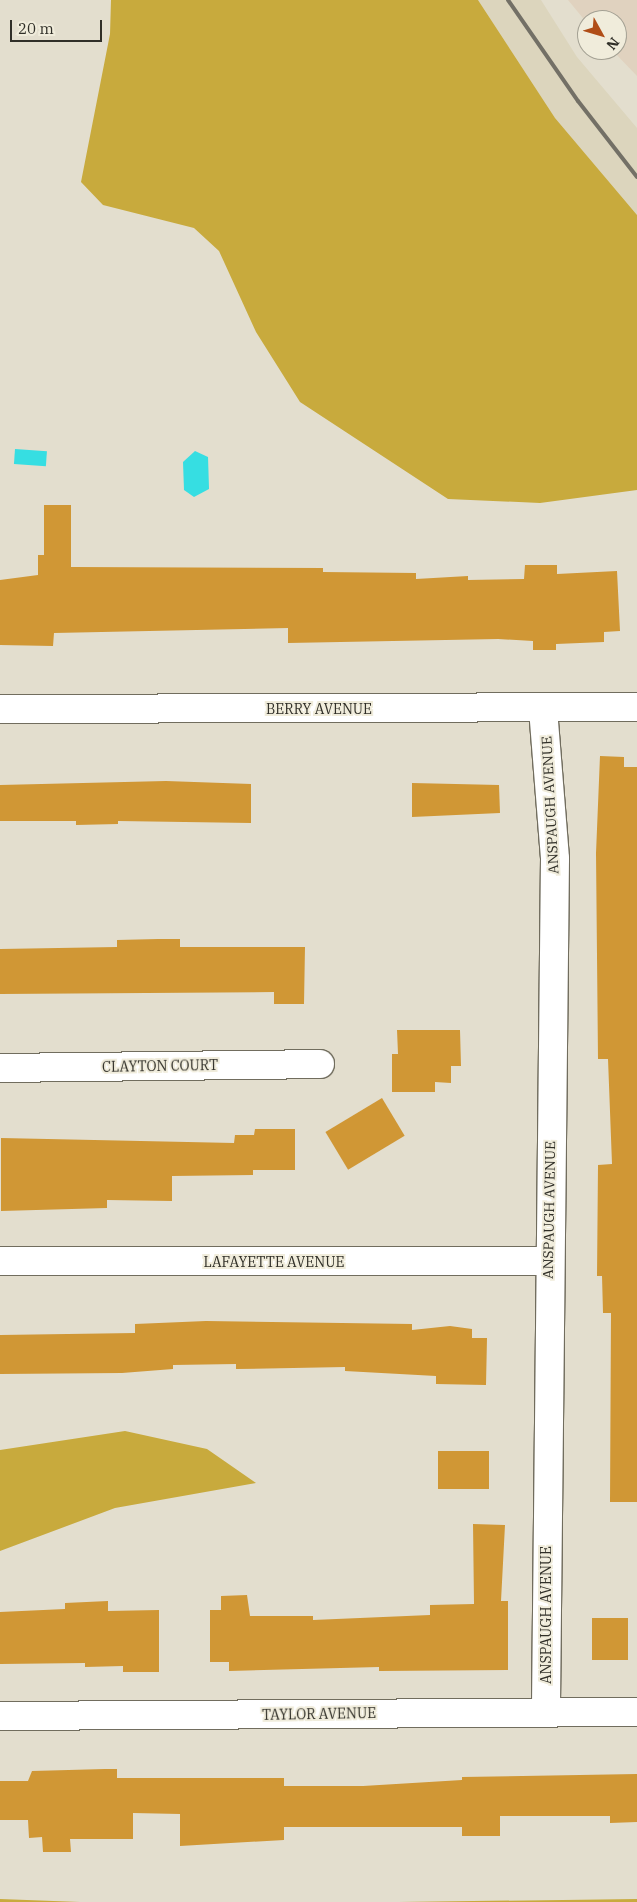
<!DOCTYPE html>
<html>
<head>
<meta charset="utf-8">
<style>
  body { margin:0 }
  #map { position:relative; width:637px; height:1902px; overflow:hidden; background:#e3dece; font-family:"IBM Plex Serif",serif }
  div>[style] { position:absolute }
  .industrial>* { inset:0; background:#e0d2bf }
  .built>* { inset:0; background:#dcd5bd }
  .forest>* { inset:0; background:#c8aa3d }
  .water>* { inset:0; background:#36dee2; transform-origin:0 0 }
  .building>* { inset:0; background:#d09735; transform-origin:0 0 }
  .roads { filter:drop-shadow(1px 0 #716d5e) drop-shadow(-1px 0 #716d5e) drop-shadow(0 1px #716d5e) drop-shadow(0 -1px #716d5e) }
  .street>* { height:28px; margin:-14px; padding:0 14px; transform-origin:14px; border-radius:14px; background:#fff }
  .secondary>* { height:28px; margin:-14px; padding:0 14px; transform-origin:14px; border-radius:14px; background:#fff }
  .rail>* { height:4px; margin:-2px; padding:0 2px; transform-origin:2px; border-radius:2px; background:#737066 }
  span { translate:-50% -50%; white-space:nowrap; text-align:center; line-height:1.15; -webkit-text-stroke:4px #f0ecdb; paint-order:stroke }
  .street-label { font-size:14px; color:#302f28 }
  .north { position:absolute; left:577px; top:10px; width:50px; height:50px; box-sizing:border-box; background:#f0ecdb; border:1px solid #a3a093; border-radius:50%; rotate:129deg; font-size:14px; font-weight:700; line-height:20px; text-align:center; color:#302f28 }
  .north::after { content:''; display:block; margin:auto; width:18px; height:22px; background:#b04d17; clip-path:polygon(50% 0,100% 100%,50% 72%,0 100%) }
  .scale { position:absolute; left:10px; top:20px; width:92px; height:22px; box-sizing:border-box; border:2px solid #302f28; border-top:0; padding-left:6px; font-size:15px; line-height:18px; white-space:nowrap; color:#302f28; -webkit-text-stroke:4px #f0ecdb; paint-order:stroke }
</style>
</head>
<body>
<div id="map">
  <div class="industrial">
    <i style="clip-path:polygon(568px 0,637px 0,637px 76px,612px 50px,617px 50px,617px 20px,587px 23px)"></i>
  </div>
  <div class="built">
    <i style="clip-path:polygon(478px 0,541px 0,577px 57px,637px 128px,637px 215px,555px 118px)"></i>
  </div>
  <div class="forest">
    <i style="clip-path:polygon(111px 0,478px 0,555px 118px,637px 215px,637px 490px,540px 503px,448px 499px,300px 402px,256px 332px,219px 251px,194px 228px,103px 205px,81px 182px,110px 34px)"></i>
    <i style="clip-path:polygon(125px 1431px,207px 1449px,256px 1483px,115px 1508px,0 1551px,0 1450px)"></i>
    <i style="clip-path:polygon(0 1899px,80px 1902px,0 1902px)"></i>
    <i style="clip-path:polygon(637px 1899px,637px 1902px,399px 1902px)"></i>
  </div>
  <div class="water">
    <i style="left:15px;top:449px;width:32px;height:15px;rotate:4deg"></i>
    <i style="clip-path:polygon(195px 451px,208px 457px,209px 489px,194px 497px,184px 490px,183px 462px)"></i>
  </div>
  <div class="building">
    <i style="clip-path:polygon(44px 505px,71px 505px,71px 567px,323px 568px,323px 572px,416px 573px,416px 579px,468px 576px,468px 580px,524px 579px,525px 565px,557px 565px,557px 574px,617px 571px,620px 631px,604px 632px,604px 642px,556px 644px,556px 650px,533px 650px,533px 641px,498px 639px,288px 643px,288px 628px,54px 633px,53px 646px,0 645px,0 580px,38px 575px,38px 555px,44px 555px)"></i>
    <i style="clip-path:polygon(600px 756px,624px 757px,624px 767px,637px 767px,637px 1502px,610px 1502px,611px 1313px,603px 1313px,602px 1276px,597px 1276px,598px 1165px,612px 1164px,608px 1059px,598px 1059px,596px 853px)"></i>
    <i style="clip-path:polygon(166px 781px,251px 784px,251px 823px,118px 821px,118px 824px,76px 825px,76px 821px,0 821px,0 785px)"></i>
    <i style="clip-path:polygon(412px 783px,499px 785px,500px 813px,412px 817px)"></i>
    <i style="clip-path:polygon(158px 939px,180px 939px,180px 947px,305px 947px,304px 1004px,274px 1004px,274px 992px,0 994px,0 949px,117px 947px,117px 940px)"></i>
    <i style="clip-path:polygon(397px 1030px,460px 1030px,461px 1066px,451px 1066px,451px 1083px,435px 1082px,435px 1092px,392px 1092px,392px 1054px,398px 1054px)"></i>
    <i style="left:382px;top:1098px;width:44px;height:66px;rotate:59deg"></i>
    <i style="clip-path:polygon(255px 1129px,295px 1129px,295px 1170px,253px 1170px,253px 1175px,172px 1176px,172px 1201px,107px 1200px,107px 1208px,1px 1211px,1px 1138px,234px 1143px,235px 1135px,254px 1135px)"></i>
    <i style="clip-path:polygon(206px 1321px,412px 1324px,412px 1330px,450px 1326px,472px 1329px,472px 1338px,487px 1338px,486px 1385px,436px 1384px,436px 1376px,345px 1371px,345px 1367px,236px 1369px,236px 1364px,173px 1365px,173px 1369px,122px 1373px,0 1374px,0 1335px,135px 1333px,135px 1324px)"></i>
    <i style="left:489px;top:1451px;width:38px;height:51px;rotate:90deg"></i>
    <i style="clip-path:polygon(473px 1524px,505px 1525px,501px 1601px,508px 1601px,508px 1670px,379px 1671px,379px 1667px,229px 1671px,229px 1662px,210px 1662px,210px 1610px,221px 1610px,221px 1596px,247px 1595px,250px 1616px,313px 1616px,313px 1620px,430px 1615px,430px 1605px,474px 1604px)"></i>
    <i style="clip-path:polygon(108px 1601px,108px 1611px,159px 1610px,159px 1672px,123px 1672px,123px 1666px,85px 1667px,85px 1663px,0 1664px,0 1612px,65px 1609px,65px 1603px)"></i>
    <i style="left:592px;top:1618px;width:36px;height:42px"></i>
    <i style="clip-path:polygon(105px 1769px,117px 1769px,117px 1778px,284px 1778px,284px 1786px,363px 1786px,462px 1780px,462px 1777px,637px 1774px,637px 1822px,610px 1823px,610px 1816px,500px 1816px,500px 1836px,462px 1836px,462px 1827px,284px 1827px,284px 1840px,180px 1846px,180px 1814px,133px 1813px,133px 1839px,70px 1839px,71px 1852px,43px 1852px,42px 1837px,29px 1838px,28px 1820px,0 1820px,0 1781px,28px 1781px,32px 1771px)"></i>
  </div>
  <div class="roads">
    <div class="street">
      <i style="left:0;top:709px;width:637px;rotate:-0.18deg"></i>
      <i style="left:543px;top:709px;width:150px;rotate:85.4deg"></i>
      <i style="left:555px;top:859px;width:852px;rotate:90.61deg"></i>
      <i style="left:0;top:1068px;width:320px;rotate:-0.7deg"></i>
      <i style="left:0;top:1261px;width:548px"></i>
    </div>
    <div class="secondary">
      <i style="left:0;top:1716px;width:637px;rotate:-0.36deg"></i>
    </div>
  </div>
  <div class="rail">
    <i style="left:508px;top:0;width:123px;rotate:55.3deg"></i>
    <i style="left:578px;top:101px;width:96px;rotate:52.2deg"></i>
  </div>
  <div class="street-label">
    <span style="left:319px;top:709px">BERRY AVENUE</span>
    <span style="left:550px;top:805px;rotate:-93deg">ANSPAUGH AVENUE</span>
    <span style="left:160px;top:1066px;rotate:-1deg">CLAYTON COURT</span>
    <span style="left:549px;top:1210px;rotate:-89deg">ANSPAUGH AVENUE</span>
    <span style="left:274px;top:1262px">LAFAYETTE AVENUE</span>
    <span style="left:546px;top:1615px;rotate:-90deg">ANSPAUGH AVENUE</span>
    <span style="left:319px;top:1714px;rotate:-1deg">TAYLOR AVENUE</span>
  </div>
  <div class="north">N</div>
  <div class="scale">20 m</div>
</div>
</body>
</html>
